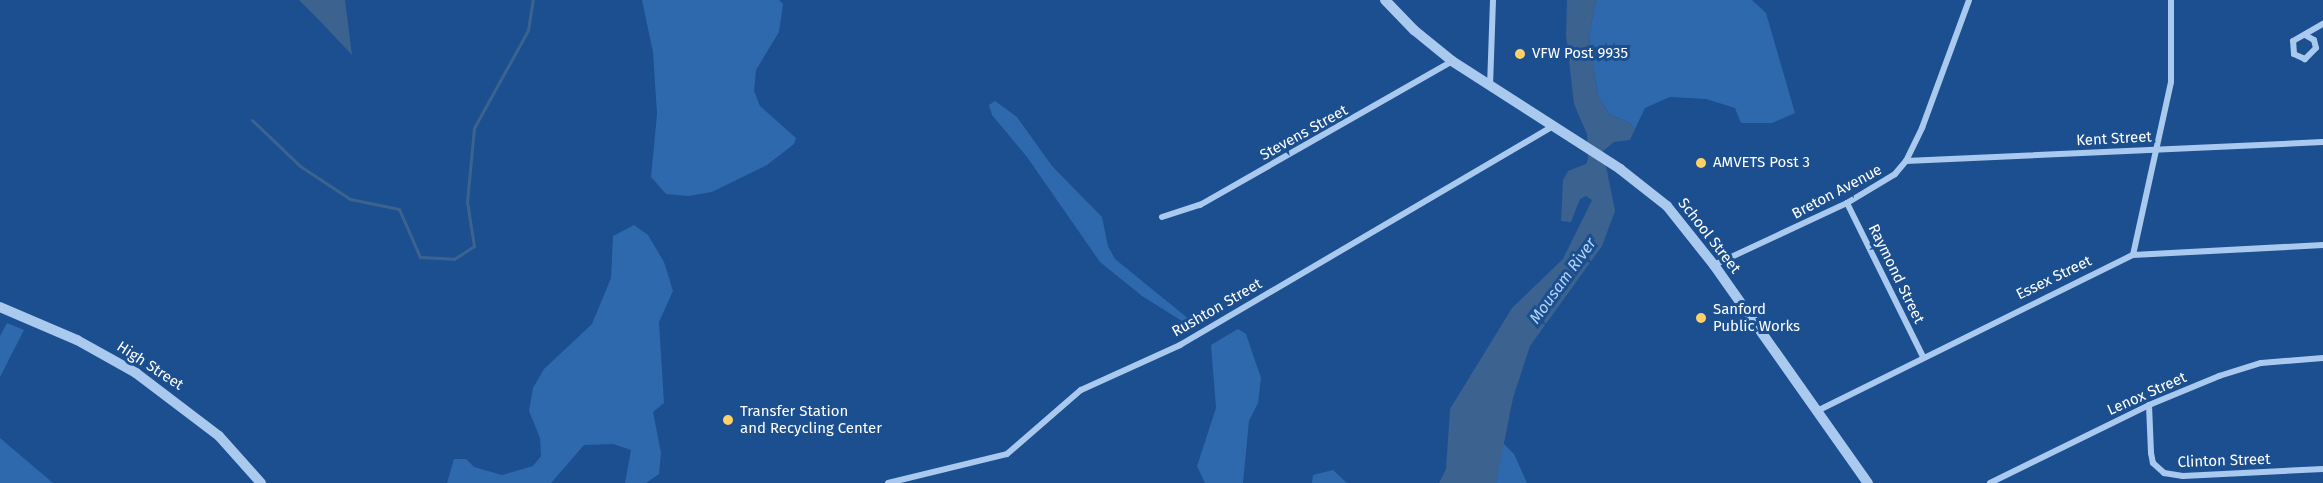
<!DOCTYPE html>
<html>
<head>
<meta charset="utf-8">
<style>
  body { margin:0 }
  #map { position:relative; width:2323px; height:483px; overflow:hidden; background:#1b4f8f; font-family:"Fira Sans",sans-serif }
  div>[style] { position:absolute }
  .green>* { inset:0; background:#2e69ad }
  .water>* { inset:0; background:#3c6290 }
  .stream>* { height:3px; margin:-1.5px; padding:0 1.5px; transform-origin:1.5px; border-radius:1.5px; background:#3c6290 }
  .minor>* { height:6px; margin:-3px; padding:0 3px; transform-origin:3px; border-radius:3px; background:#a9c9ee }
  .tertiary>* { height:10px; margin:-5px; padding:0 5px; transform-origin:5px; border-radius:5px; background:#a9c9ee }
  .dots>* { width:16px; height:16px; translate:-50% -50%; box-sizing:border-box; border:3px solid #1b4f8f; border-radius:50% }
  span { translate:-50% -50%; white-space:nowrap; text-align:center; line-height:1.15; -webkit-text-stroke:6px #1b4f8f; paint-order:stroke }
  .poi-label { font-size:15px; color:#fff }
  .left { translate:0 -50%; text-align:left }
  .street-label { font-size:15px; color:#fff }
  .water-label { font-size:16px; color:#b5d3f5; font-style:italic }
</style>
</head>
<body>
<div id="map">
  <div class="green">
    <i style="clip-path:polygon(642px 0,779px 0,783px 4px,779px 32px,756px 70px,754px 91px,760px 106px,796px 138px,794px 144px,767px 165px,712px 192px,689px 196px,666px 194px,651px 177px,657px 114px,653px 52px)"></i>
    <i style="clip-path:polygon(1596px 0,1752px 0,1766px 13px,1795px 113px,1772px 123px,1741px 123px,1735px 108px,1706px 99px,1670px 97px,1645px 108px,1635px 129px,1630px 123px,1609px 114px,1598px 96px,1589px 37px)"></i>
    <i style="clip-path:polygon(995px 101px,1017px 117px,1052px 166px,1102px 217px,1108px 246px,1115px 259px,1190px 320px,1190px 326px,1142px 296px,1100px 262px,1027px 157px,992px 115px,989px 105px)"></i>
    <i style="clip-path:polygon(634px 225px,648px 235px,664px 262px,673px 291px,659px 322px,664px 403px,653px 412px,661px 453px,659px 474px,646px 483px,625px 483px,631px 450px,613px 444px,584px 445px,551px 483px,447px 483px,454px 459px,466px 459px,474px 467px,502px 475px,533px 466px,541px 456px,540px 438px,529px 411px,533px 388px,544px 369px,592px 324px,611px 278px,613px 236px)"></i>
    <i style="clip-path:polygon(7px 323px,24px 330px,0 377px,0 336px)"></i>
    <i style="clip-path:polygon(1238px 329px,1246px 334px,1261px 378px,1258px 403px,1249px 421px,1243px 483px,1205px 483px,1197px 466px,1216px 408px,1211px 345px)"></i>
    <i style="clip-path:polygon(0 438px,53px 483px,0 483px)"></i>
    <i style="clip-path:polygon(1503px 443px,1514px 454px,1527px 483px,1496px 483px)"></i>
    <i style="clip-path:polygon(1333px 470px,1347px 483px,1312px 483px,1313px 475px)"></i>
  </div>
  <div class="water">
    <i style="clip-path:polygon(299px 0,345px 0,352px 55px,318px 19px)"></i>
    <i style="clip-path:polygon(1567px 0,1596px 0,1589px 37px,1598px 96px,1609px 114px,1630px 123px,1635px 129px,1630px 140px,1614px 142px,1603px 151px,1615px 211px,1602px 246px,1530px 346px,1513px 398px,1496px 483px,1439px 483px,1446px 469px,1450px 409px,1512px 308px,1563px 259px,1592px 200px,1586px 196px,1580px 199px,1571px 222px,1561px 221px,1563px 180px,1568px 171px,1586px 164px,1588px 159px,1587px 134px,1574px 104px,1566px 35px)"></i>
  </div>
  <div class="stream">
    <i style="left:252px;top:120px;width:66px;rotate:43.8deg"></i>
    <i style="left:300px;top:166px;width:60px;rotate:33.4deg"></i>
    <i style="left:350px;top:199px;width:50px;rotate:11.5deg"></i>
    <i style="left:399px;top:209px;width:52px;rotate:66.4deg"></i>
    <i style="left:420px;top:257px;width:34px;rotate:3deg"></i>
    <i style="left:454px;top:259px;width:24px;rotate:-33deg"></i>
    <i style="left:474px;top:246px;width:45px;rotate:-99deg"></i>
    <i style="left:467px;top:202px;width:74px;rotate:-84.6deg"></i>
    <i style="left:474px;top:128px;width:112px;rotate:-61.1deg"></i>
    <i style="left:528px;top:30px;width:30px;rotate:-81deg"></i>
  </div>
  <div class="minor">
    <i style="left:2305px;top:35px;width:10px;rotate:29deg"></i>
    <i style="left:2314px;top:40px;width:8px;rotate:76deg"></i>
    <i style="left:2316px;top:48px;width:16px;rotate:135deg"></i>
    <i style="left:2305px;top:59px;width:12px;rotate:-156deg"></i>
    <i style="left:2294px;top:54px;width:13px;rotate:-94deg"></i>
    <i style="left:2293px;top:41px;width:34px;rotate:-30deg"></i>
    <i style="left:1490px;top:86px;width:86px;rotate:-88deg"></i>
    <i style="left:1906px;top:161px;width:417px;rotate:-2.6deg"></i>
    <i style="left:1847px;top:203px;width:172px;rotate:63.7deg"></i>
    <i style="left:1162px;top:217px;width:40px;rotate:-18deg"></i>
    <i style="left:1200px;top:205px;width:290px;rotate:-29.7deg"></i>
    <i style="left:2133px;top:255px;width:177px;rotate:-77.6deg"></i>
    <i style="left:2171px;top:82px;width:82px;rotate:-90deg"></i>
    <i style="left:1714px;top:265px;width:147px;rotate:-25deg"></i>
    <i style="left:1847px;top:203px;width:56px;rotate:-31.1deg"></i>
    <i style="left:1895px;top:174px;width:17px;rotate:-50deg"></i>
    <i style="left:1906px;top:161px;width:37px;rotate:-64deg"></i>
    <i style="left:1922px;top:128px;width:136px;rotate:-69.8deg"></i>
    <i style="left:2149px;top:405px;width:48px;rotate:87.6deg"></i>
    <i style="left:2151px;top:453px;width:10px;rotate:79deg"></i>
    <i style="left:2153px;top:463px;width:15px;rotate:42deg"></i>
    <i style="left:2164px;top:473px;width:19px;rotate:9deg"></i>
    <i style="left:2183px;top:476px;width:140px;rotate:-2.9deg"></i>
    <i style="left:1817px;top:411px;width:352px;rotate:-26.3deg"></i>
    <i style="left:2133px;top:255px;width:190px;rotate:-3deg"></i>
    <i style="left:888px;top:483px;width:122px;rotate:-13.7deg"></i>
    <i style="left:1007px;top:454px;width:98px;rotate:-40.9deg"></i>
    <i style="left:1081px;top:390px;width:109px;rotate:-24.4deg"></i>
    <i style="left:1180px;top:345px;width:430px;rotate:-30.4deg"></i>
    <i style="left:1990px;top:483px;width:177px;rotate:-26.1deg"></i>
    <i style="left:2149px;top:405px;width:76px;rotate:-22.5deg"></i>
    <i style="left:2219px;top:376px;width:44px;rotate:-17.2deg"></i>
    <i style="left:2261px;top:363px;width:62px;rotate:-4.6deg"></i>
  </div>
  <div class="tertiary">
    <i style="left:1385px;top:0;width:42px;rotate:46deg"></i>
    <i style="left:1414px;top:30px;width:49px;rotate:39.2deg"></i>
    <i style="left:1452px;top:61px;width:200px;rotate:32.7deg"></i>
    <i style="left:1620px;top:169px;width:60px;rotate:38.2deg"></i>
    <i style="left:1667px;top:206px;width:75px;rotate:51.5deg"></i>
    <i style="left:1714px;top:265px;width:267px;rotate:54.8deg"></i>
    <i style="left:0;top:307px;width:84px;rotate:23.2deg"></i>
    <i style="left:77px;top:340px;width:68px;rotate:29.2deg"></i>
    <i style="left:136px;top:373px;width:104px;rotate:37.2deg"></i>
    <i style="left:219px;top:436px;width:63px;rotate:48.2deg"></i>
  </div>
  <div class="dots">
    <i style="left:1520px;top:54px;background:#ffd166"></i>
    <i style="left:1701px;top:163px;background:#ffd166"></i>
    <i style="left:1701px;top:318px;background:#ffd166"></i>
    <i style="left:728px;top:420px;background:#ffd166"></i>
  </div>
  <div class="poi-label">
    <span class="left" style="left:1532px;top:54px">VFW Post 9935</span>
    <span class="left" style="left:1713px;top:163px">AMVETS Post 3</span>
    <span class="left" style="left:1713px;top:318px">Sanford<br>Public Works</span>
    <span class="left" style="left:740px;top:420px">Transfer Station<br>and Recycling Center</span>
  </div>
  <div class="street-label">
    <span style="left:1304px;top:133px;rotate:-29deg">Stevens Street</span>
    <span style="left:2114px;top:139px;rotate:-3deg">Kent Street</span>
    <span style="left:1837px;top:192px;rotate:-28deg">Breton Avenue</span>
    <span style="left:1709px;top:236px;rotate:52deg">School Street</span>
    <span style="left:1896px;top:274px;rotate:64deg">Raymond Street</span>
    <span style="left:2054px;top:278px;rotate:-26deg">Essex Street</span>
    <span style="left:1217px;top:308px;rotate:-30deg">Rushton Street</span>
    <span style="left:150px;top:366px;rotate:33deg">High Street</span>
    <span style="left:2147px;top:394px;rotate:-24deg">Lenox Street</span>
    <span style="left:2224px;top:461px;rotate:-2deg">Clinton Street</span>
  </div>
  <div class="water-label">
    <span style="left:1563px;top:281px;rotate:-54deg">Mousam River</span>
  </div>
</div>
</body>
</html>
